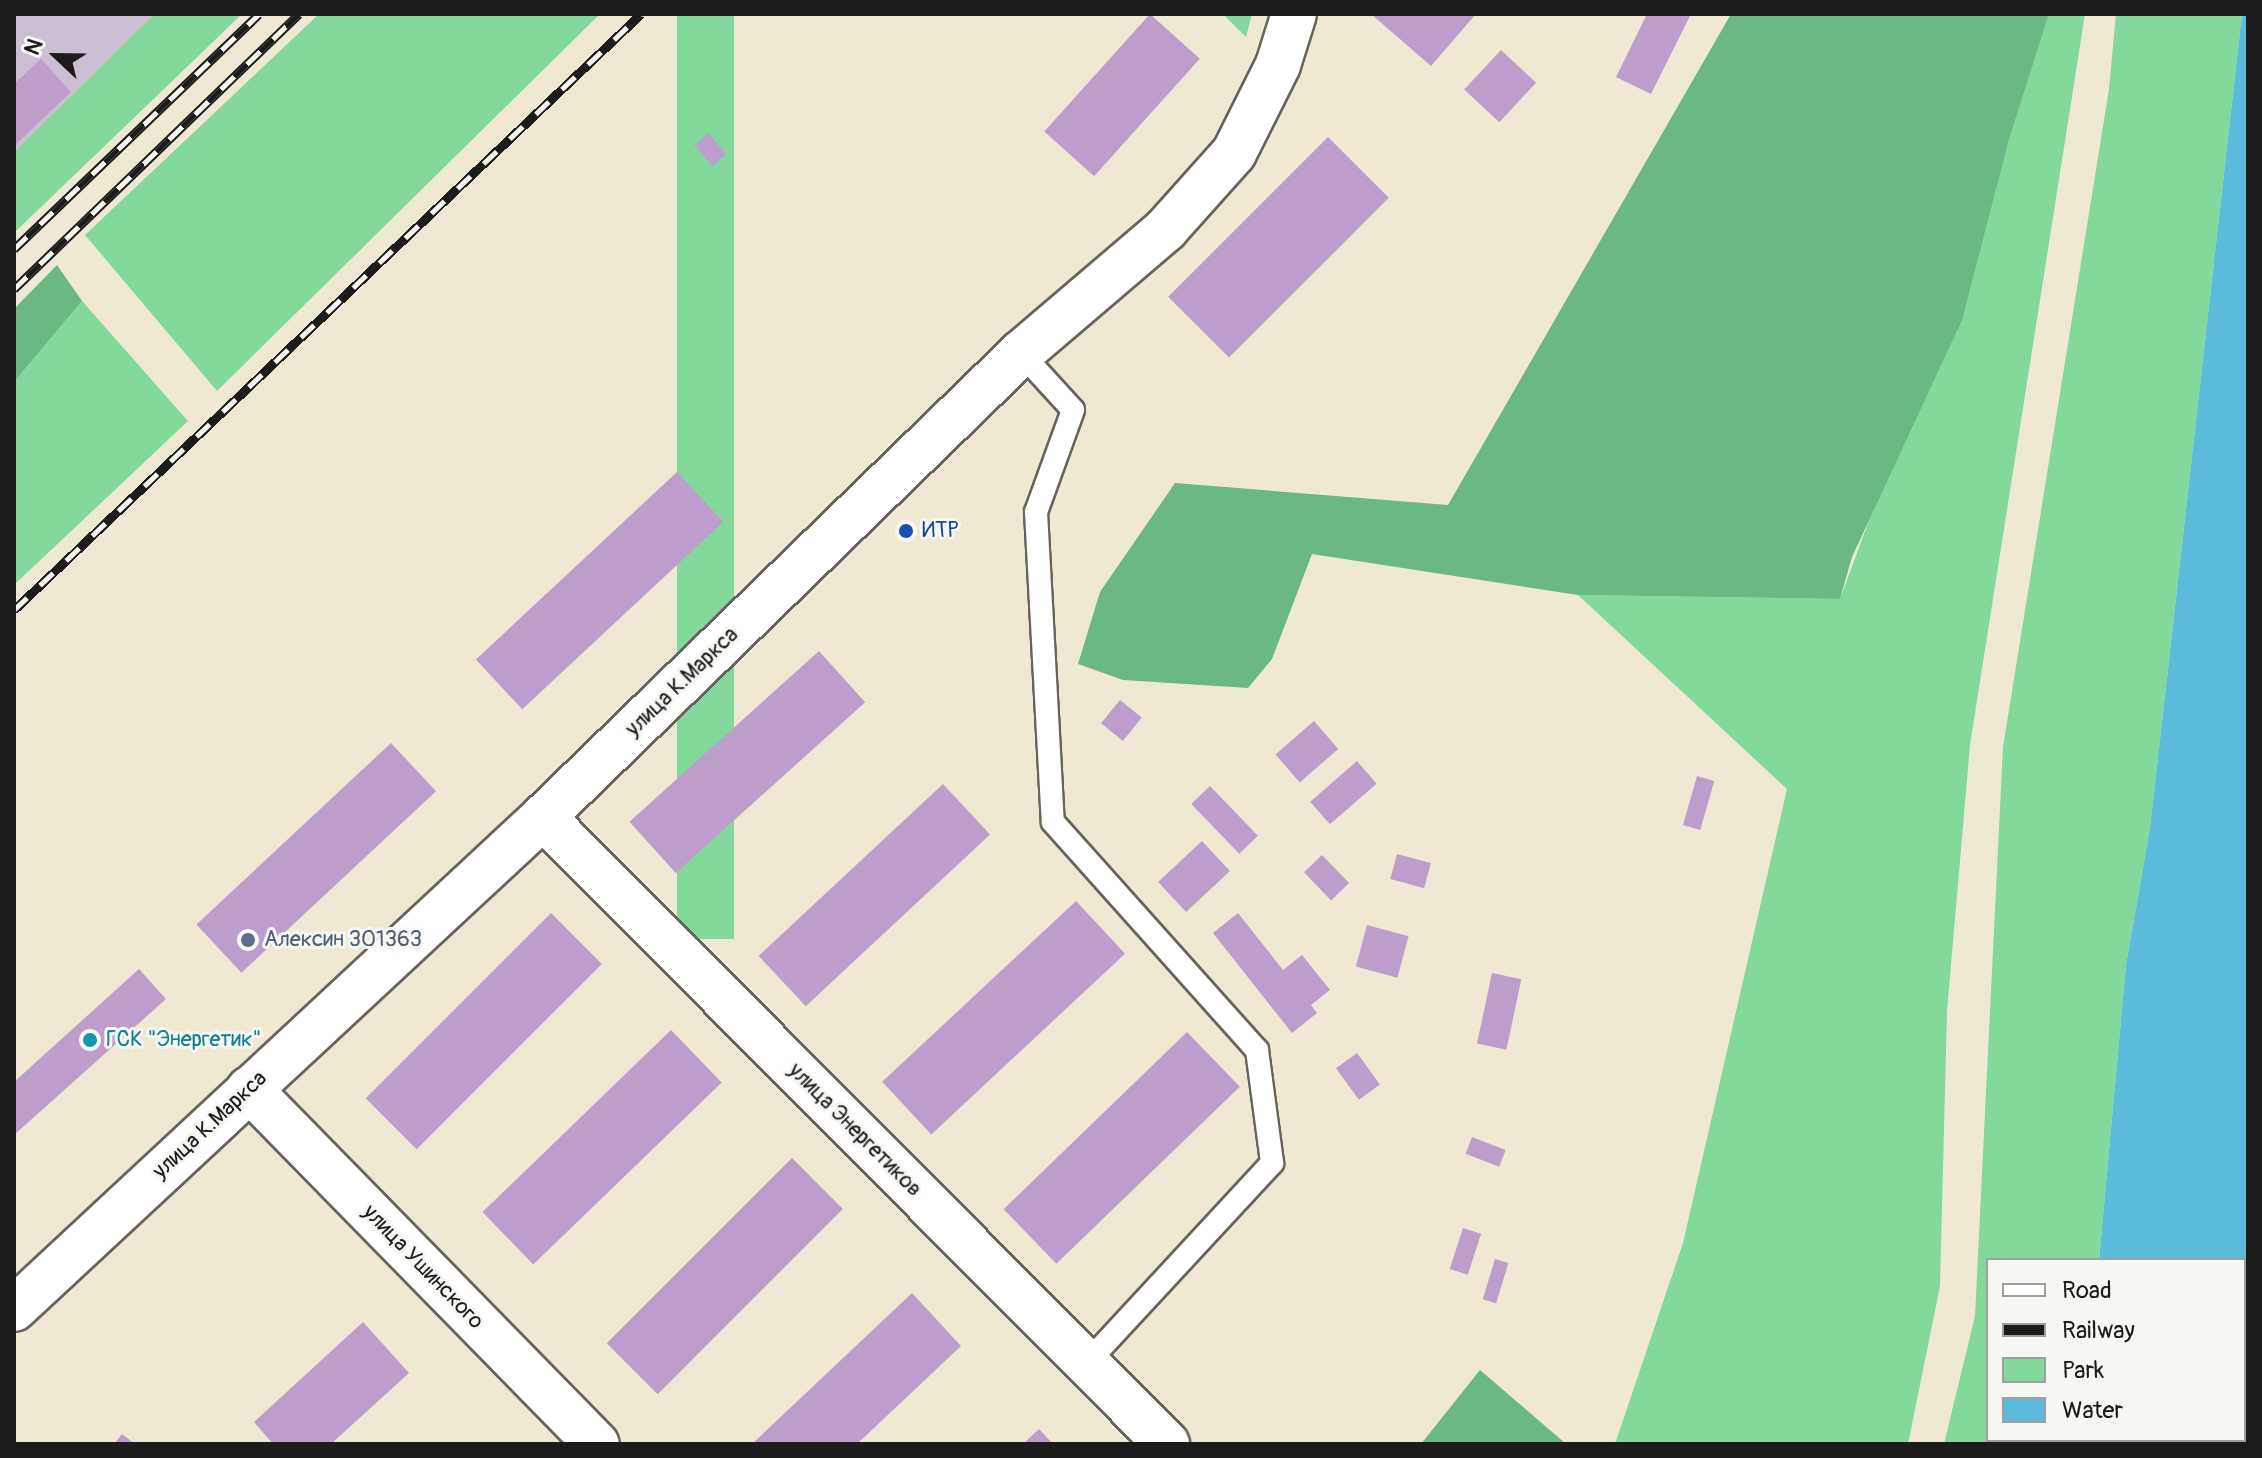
<!DOCTYPE html>
<html>
<head>
<meta charset="utf-8">
<style>
  body { margin:0 }
  #map { position:relative; width:2262px; height:1458px; overflow:hidden; background:#efe9d4; font-family:Pangolin,sans-serif }
  div>[style] { position:absolute }
  .industrial>* { inset:0; background:#ccbed3 }
  .green>* { inset:0; background:#83d89b; transform-origin:0 0 }
  .forest>* { inset:0; background:#6ab883 }
  .water>* { inset:0; background:#5cbbda }
  .building>* { inset:0; background:#bc9dcc; transform-origin:0 0 }
  .roads { filter:drop-shadow(2px 0 #66645c) drop-shadow(-2px 0 #66645c) drop-shadow(0 2px #66645c) drop-shadow(0 -2px #66645c) }
  .lane>* { height:22px; margin:-11px; padding:0 11px; transform-origin:11px; border-radius:11px; background:#fff }
  .street>* { height:44px; margin:-22px; padding:0 22px; transform-origin:22px; border-radius:22px; background:#fff }
  .secondary>* { height:44px; margin:-22px; padding:0 22px; transform-origin:22px; border-radius:22px; background:#fff }
  .rail>* { height:9px; margin-top:-4.5px; transform-origin:0; background:repeating-linear-gradient(90deg,#f6f6f2 0 18px,#1c1c1c 0 36px); box-sizing:border-box; border-block:2px solid #1c1c1c }
  .dots>* { width:22px; height:22px; translate:-50% -50%; box-sizing:border-box; border:4px solid #f6f6f2; border-radius:50% }
  span { translate:-50% -50%; white-space:nowrap; text-align:center; line-height:1.15; -webkit-text-stroke:6px #f6f6f2; paint-order:stroke }
  .transit-label { font-size:22px; color:#164399 }
  .left { translate:0 -50%; text-align:left }
  .street-label { font-size:22px; color:#1c1c1c }
  .service-label { font-size:22px; color:#4e5e75 }
  .culture-label { font-size:22px; color:#0d838f }
  .frame { position:absolute; inset:0; border:16px solid #1c1c1c; pointer-events:none }
  .legend { position:absolute; left:1986px; top:1258px; width:260px; height:184px; box-sizing:border-box; background:#f6f6f2; border:2px solid #9f9f9c; margin:0; padding:10px 14px; list-style:none; font-size:24px; color:#1c1c1c }
  .legend li { display:flex; align-items:center; gap:16px; height:40px }
  .legend b { width:40px; border:2px solid #9f9f9c }
  .north { position:absolute; left:16px; top:16px; width:80px; height:80px; -webkit-text-stroke:6px #f6f6f2; paint-order:stroke; rotate:292deg; font-size:22px; font-weight:700; line-height:32px; text-align:center; color:#1c1c1c }
  .north::after { content:''; display:block; margin:auto; width:28px; height:36px; background:#1c1c1c; clip-path:polygon(50% 0,100% 100%,50% 72%,0 100%) }
</style>
</head>
<body>
<div id="map">
  <div class="industrial">
    <i style="clip-path:polygon(14px 14px,154px 14px,14px 152px)"></i>
  </div>
  <div class="green">
    <i style="clip-path:polygon(154px 14px,242px 14px,14px 233px,14px 152px)"></i>
    <i style="clip-path:polygon(319px 14px,600px 14px,217px 391px,85px 235px)"></i>
    <i style="left:677px;top:14px;width:57px;height:925px"></i>
    <i style="clip-path:polygon(1223px 14px,1252px 14px,1246px 37px)"></i>
    <i style="clip-path:polygon(2049px 14px,2085px 14px,1970px 745px,1947px 1011px,1940px 1286px,1908px 1444px,1615px 1444px,1683px 1243px,1787px 789px,1578px 595px,1840px 599px,2008px 143px)"></i>
    <i style="clip-path:polygon(2116px 14px,2242px 14px,2150px 828px,2126px 965px,2099px 1260px,1988px 1260px,1988px 1440px,2095px 1440px,1944px 1444px,1975px 1316px,2003px 747px,2109px 89px)"></i>
    <i style="clip-path:polygon(82px 301px,188px 421px,14px 585px,14px 382px)"></i>
  </div>
  <div class="forest">
    <i style="clip-path:polygon(1731px 14px,2049px 14px,2008px 143px,1962px 320px,1852px 557px,1840px 599px,1578px 595px,1312px 554px,1272px 659px,1248px 688px,1123px 680px,1078px 664px,1100px 592px,1175px 483px,1448px 505px)"></i>
    <i style="clip-path:polygon(57px 265px,82px 301px,14px 382px,14px 309px)"></i>
    <i style="clip-path:polygon(1480px 1370px,1566px 1444px,1421px 1444px)"></i>
  </div>
  <div class="water">
    <i style="clip-path:polygon(2242px 14px,2248px 14px,2248px 1444px,2093px 1444px,2244px 1440px,2244px 1260px,2099px 1260px,2126px 965px,2150px 828px)"></i>
  </div>
  <div class="building">
    <i style="left:1150px;top:14px;width:67px;height:158px;rotate:42deg"></i>
    <i style="clip-path:polygon(1371px 14px,1476px 14px,1431px 66px)"></i>
    <i style="clip-path:polygon(1647px 14px,1691px 14px,1651px 94px,1616px 77px)"></i>
    <i style="left:1501px;top:50px;width:48px;height:54px;rotate:43deg"></i>
    <i style="clip-path:polygon(41px 59px,71px 92px,16px 144px,14px 84px)"></i>
    <i style="left:708px;top:133px;width:28px;height:18px;rotate:49deg"></i>
    <i style="left:1328px;top:137px;width:86px;height:226px;rotate:45deg"></i>
    <i style="left:677px;top:472px;width:68px;height:275px;rotate:47deg"></i>
    <i style="left:819px;top:651px;width:69px;height:255px;rotate:48deg"></i>
    <i style="left:1120px;top:700px;width:28px;height:30px;rotate:39deg"></i>
    <i style="left:1314px;top:721px;width:37px;height:51px;rotate:49deg"></i>
    <i style="left:391px;top:743px;width:66px;height:266px;rotate:47deg"></i>
    <i style="left:1357px;top:761px;width:30px;height:62px;rotate:49deg"></i>
    <i style="left:1697px;top:776px;width:18px;height:51px;rotate:16deg"></i>
    <i style="left:943px;top:784px;width:69px;height:252px;rotate:47deg"></i>
    <i style="left:1210px;top:786px;width:69px;height:26px;rotate:46deg"></i>
    <i style="left:1202px;top:841px;width:41px;height:60px;rotate:47deg"></i>
    <i style="left:1397px;top:854px;width:35px;height:26px;rotate:15deg"></i>
    <i style="left:1322px;top:855px;width:39px;height:25px;rotate:46deg"></i>
    <i style="left:1076px;top:901px;width:72px;height:265px;rotate:47deg"></i>
    <i style="left:551px;top:913px;width:72px;height:262px;rotate:45deg"></i>
    <i style="clip-path:polygon(1238px 913px,1283px 970px,1302px 955px,1330px 990px,1311px 1005px,1317px 1013px,1292px 1033px,1213px 933px)"></i>
    <i style="left:1367px;top:925px;width:43px;height:43px;rotate:15deg"></i>
    <i style="clip-path:polygon(139px 969px,166px 999px,14px 1135px,14px 1082px)"></i>
    <i style="left:1492px;top:973px;width:30px;height:72px;rotate:12deg"></i>
    <i style="left:671px;top:1030px;width:73px;height:262px;rotate:46deg"></i>
    <i style="left:1187px;top:1032px;width:76px;height:255px;rotate:46deg"></i>
    <i style="left:1357px;top:1053px;width:39px;height:26px;rotate:54deg"></i>
    <i style="left:1472px;top:1137px;width:36px;height:18px;rotate:21deg"></i>
    <i style="left:792px;top:1158px;width:72px;height:262px;rotate:45deg"></i>
    <i style="left:1463px;top:1228px;width:19px;height:43px;rotate:18deg"></i>
    <i style="left:1495px;top:1259px;width:14px;height:42px;rotate:17deg"></i>
    <i style="clip-path:polygon(912px 1293px,961px 1346px,857px 1444px,752px 1444px)"></i>
    <i style="clip-path:polygon(363px 1322px,409px 1373px,331px 1444px,273px 1444px,254px 1422px)"></i>
    <i style="clip-path:polygon(1039px 1429px,1053px 1444px,1023px 1444px)"></i>
    <i style="clip-path:polygon(122px 1434px,135px 1444px,114px 1444px)"></i>
  </div>
  <div class="roads">
    <div class="lane">
      <i style="left:1021px;top:353px;width:77px;rotate:47.6deg"></i>
      <i style="left:1073px;top:410px;width:109px;rotate:109.9deg"></i>
      <i style="left:1036px;top:512px;width:310px;rotate:86.9deg"></i>
      <i style="left:1053px;top:822px;width:306px;rotate:48.2deg"></i>
      <i style="left:1257px;top:1050px;width:114px;rotate:82.4deg"></i>
      <i style="left:1272px;top:1163px;width:272px;rotate:132.8deg"></i>
    </div>
    <div class="street">
      <i style="left:543px;top:817px;width:885px;rotate:45.14deg"></i>
      <i style="left:249px;top:1089px;width:497px;rotate:45.6deg"></i>
    </div>
    <div class="secondary">
      <i style="left:14px;top:1309px;width:722px;rotate:-42.92deg"></i>
      <i style="left:543px;top:817px;width:666px;rotate:-44.15deg"></i>
      <i style="left:1021px;top:353px;width:191px;rotate:-40.5deg"></i>
      <i style="left:1166px;top:229px;width:102px;rotate:-48.2deg"></i>
      <i style="left:1234px;top:153px;width:98px;rotate:-63.4deg"></i>
      <i style="left:1278px;top:65px;width:53px;rotate:-72.6deg"></i>
    </div>
  </div>
  <div class="rail">
    <i style="left:14px;top:249px;width:339px;rotate:-43.8deg"></i>
    <i style="left:14px;top:289px;width:396px;rotate:-44deg"></i>
    <i style="left:14px;top:610px;width:865px;rotate:-43.55deg"></i>
  </div>
  <div class="dots">
    <i style="left:906px;top:531px;background:#1a4fb4"></i>
    <i style="left:248px;top:940px;background:#5c6f8a"></i>
    <i style="left:90px;top:1040px;background:#0f9aa8"></i>
  </div>
  <div class="transit-label">
    <span class="left" style="left:922px;top:531px">ИТР</span>
  </div>
  <div class="street-label">
    <span style="left:682px;top:682px;rotate:-44deg">улица К.Маркса</span>
    <span style="left:210px;top:1125px;rotate:-43deg">улица К.Маркса</span>
    <span style="left:855px;top:1130px;rotate:45deg">улица Энергетиков</span>
    <span style="left:423px;top:1267px;rotate:46deg">улица Ушинского</span>
  </div>
  <div class="service-label">
    <span class="left" style="left:264px;top:940px">Алексин 301363</span>
  </div>
  <div class="culture-label">
    <span class="left" style="left:106px;top:1040px">ГСК "Энергетик"</span>
  </div>
  <div class="frame"></div>
  <ul class="legend">
  <li><b style="height:10px;background:#fff"></b>Road</li>
  <li><b style="height:10px;background:#1c1c1c"></b>Railway</li>
  <li><b style="height:22px;background:#83d89b"></b>Park</li>
  <li><b style="height:22px;background:#5cbbda"></b>Water</li>
  </ul>
  <div class="north">N</div>
</div>
</body>
</html>
